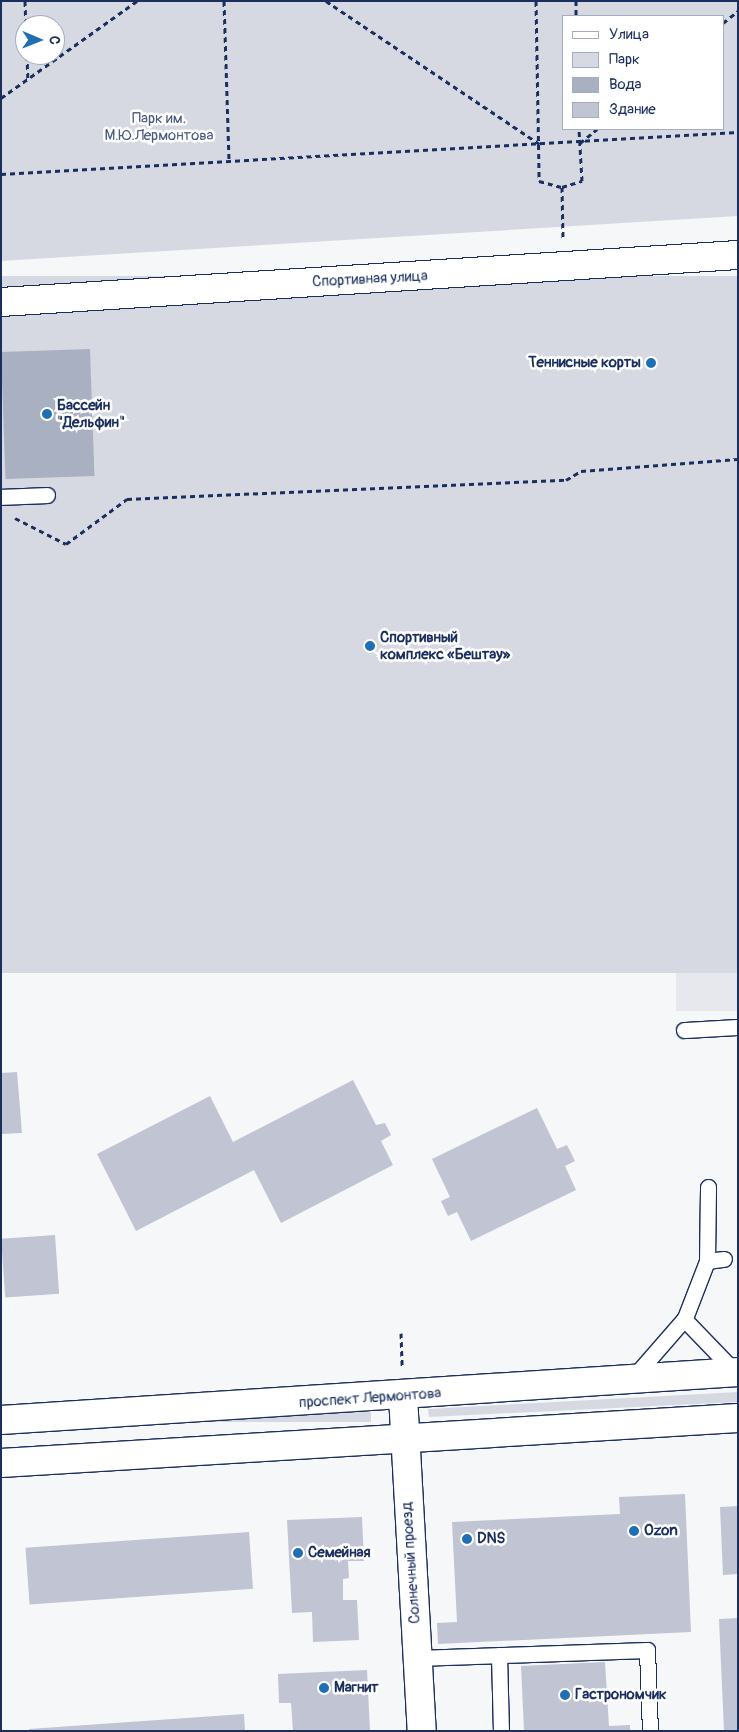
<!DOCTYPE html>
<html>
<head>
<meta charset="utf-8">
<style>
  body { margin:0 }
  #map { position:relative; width:739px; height:1732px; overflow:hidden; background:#f6f7f9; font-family:Pangolin,sans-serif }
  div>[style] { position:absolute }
  .built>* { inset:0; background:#e6e8ee; transform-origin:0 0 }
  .green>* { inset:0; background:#d6d9e2; transform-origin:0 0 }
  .water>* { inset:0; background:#a9b0c1; transform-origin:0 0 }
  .building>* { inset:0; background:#c0c4d3; transform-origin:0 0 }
  .path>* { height:3px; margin-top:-1.5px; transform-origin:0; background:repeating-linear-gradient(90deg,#1b2f5e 0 5px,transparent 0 9px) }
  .roads { filter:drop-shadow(1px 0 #1b2f5e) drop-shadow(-1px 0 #1b2f5e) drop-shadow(0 1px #1b2f5e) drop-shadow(0 -1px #1b2f5e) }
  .service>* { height:15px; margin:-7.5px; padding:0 7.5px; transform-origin:7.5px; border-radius:7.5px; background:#fff }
  .minor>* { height:28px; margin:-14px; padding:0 14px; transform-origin:14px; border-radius:14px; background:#fff }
  .tertiary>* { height:28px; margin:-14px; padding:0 14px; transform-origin:14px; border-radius:14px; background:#fff }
  .dots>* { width:14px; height:14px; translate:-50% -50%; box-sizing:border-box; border:2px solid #fff; border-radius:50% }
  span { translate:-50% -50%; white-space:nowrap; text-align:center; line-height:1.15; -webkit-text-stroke:5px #fff; paint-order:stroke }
  .park-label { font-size:15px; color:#4a5a7f }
  .street-label { font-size:15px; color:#1b2f5e }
  .poi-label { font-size:15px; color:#1b2f5e; font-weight:700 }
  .right { translate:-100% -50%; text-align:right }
  .left { translate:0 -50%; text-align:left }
  .frame { position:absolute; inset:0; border:2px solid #1b2f5e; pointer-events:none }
  .legend { position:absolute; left:562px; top:15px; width:162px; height:115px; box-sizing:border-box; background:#fff; border:1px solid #a4acbf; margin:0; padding:6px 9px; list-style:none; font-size:15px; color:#1b2f5e }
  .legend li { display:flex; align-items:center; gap:10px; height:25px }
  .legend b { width:25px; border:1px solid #a4acbf }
  .north { position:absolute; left:15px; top:15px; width:50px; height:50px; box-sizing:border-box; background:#fff; border:1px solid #a4acbf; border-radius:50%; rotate:91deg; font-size:14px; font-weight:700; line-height:20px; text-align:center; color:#1b2f5e }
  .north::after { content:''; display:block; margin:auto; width:18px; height:22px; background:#1f6fb2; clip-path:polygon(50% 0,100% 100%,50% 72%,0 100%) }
</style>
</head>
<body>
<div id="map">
  <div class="built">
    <i style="left:738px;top:973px;width:38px;height:62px;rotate:90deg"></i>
  </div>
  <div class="green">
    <i style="clip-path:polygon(evenodd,1px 1px,738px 1px,738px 216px,1px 261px,1px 1px,563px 16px,723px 16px,723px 129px,563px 129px,563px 16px,1px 1px,25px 25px,55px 25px,55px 55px,25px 55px,25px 25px)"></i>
    <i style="left:738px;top:276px;width:697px;height:738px;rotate:90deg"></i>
    <i style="clip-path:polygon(738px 1392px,738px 1402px,429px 1417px,428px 1409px)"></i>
    <i style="left:371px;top:1412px;width:10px;height:371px;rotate:90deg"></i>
  </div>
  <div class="water">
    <i style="left:90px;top:349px;width:127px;height:89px;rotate:88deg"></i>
  </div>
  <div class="building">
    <i style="clip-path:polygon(17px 1072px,22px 1133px,1px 1134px,1px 1073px)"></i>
    <i style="clip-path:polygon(353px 1080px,376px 1125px,385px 1123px,391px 1135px,381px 1141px,393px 1165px,281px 1223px,254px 1170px,136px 1231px,97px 1154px,210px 1096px,233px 1142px)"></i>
    <i style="clip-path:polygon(537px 1108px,557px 1149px,567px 1145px,575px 1161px,565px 1166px,576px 1190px,471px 1241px,457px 1212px,448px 1216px,441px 1201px,450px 1197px,432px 1159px)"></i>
    <i style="left:55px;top:1235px;width:59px;height:54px;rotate:86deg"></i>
    <i style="clip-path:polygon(685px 1494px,691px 1632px,438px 1644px,437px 1623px,457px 1622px,452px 1522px,620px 1514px,619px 1497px)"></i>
    <i style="clip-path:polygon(738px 1506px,738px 1574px,723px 1575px,720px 1507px)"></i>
    <i style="clip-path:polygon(362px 1517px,364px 1561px,348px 1561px,349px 1578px,343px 1579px,343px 1600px,357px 1600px,359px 1640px,313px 1642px,312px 1612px,292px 1613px,287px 1520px)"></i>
    <i style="left:249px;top:1532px;width:57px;height:224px;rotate:86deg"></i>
    <i style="clip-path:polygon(738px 1618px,738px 1731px,724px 1731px,719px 1619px)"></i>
    <i style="clip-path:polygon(605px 1662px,609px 1726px,630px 1725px,630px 1731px,524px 1731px,521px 1666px)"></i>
    <i style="clip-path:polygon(367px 1670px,370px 1731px,293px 1731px,291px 1703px,279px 1703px,278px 1674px)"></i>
    <i style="clip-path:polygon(244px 1714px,245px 1731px,29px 1731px,29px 1729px)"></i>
  </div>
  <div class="path">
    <i style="left:25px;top:1px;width:24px;rotate:88deg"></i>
    <i style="left:224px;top:1px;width:160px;rotate:88.2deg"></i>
    <i style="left:326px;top:1px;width:257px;rotate:33.8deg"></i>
    <i style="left:536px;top:1px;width:180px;rotate:89deg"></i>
    <i style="left:539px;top:181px;width:24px;rotate:15deg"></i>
    <i style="left:562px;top:187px;width:21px;rotate:-17deg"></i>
    <i style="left:582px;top:181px;width:52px;rotate:-93.3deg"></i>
    <i style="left:576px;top:1px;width:15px;rotate:90deg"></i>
    <i style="left:723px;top:23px;width:19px;rotate:-39deg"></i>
    <i style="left:27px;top:55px;width:24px;rotate:88deg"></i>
    <i style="left:1px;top:98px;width:167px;rotate:-35.5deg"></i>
    <i style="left:580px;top:143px;width:22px;rotate:-39deg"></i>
    <i style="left:1px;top:174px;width:738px;rotate:-3.26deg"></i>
    <i style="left:562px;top:187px;width:52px;rotate:88.9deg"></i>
    <i style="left:15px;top:518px;width:57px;rotate:27deg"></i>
    <i style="left:66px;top:544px;width:76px;rotate:-36.4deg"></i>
    <i style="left:127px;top:499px;width:439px;rotate:-2.5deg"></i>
    <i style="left:566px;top:480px;width:17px;rotate:-31deg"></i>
    <i style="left:581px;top:471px;width:157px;rotate:-4.4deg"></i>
    <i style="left:401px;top:1333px;width:35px;rotate:88deg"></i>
  </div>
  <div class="roads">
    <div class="service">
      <i style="left:1px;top:497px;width:46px;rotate:-2.5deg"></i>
      <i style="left:684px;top:1030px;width:54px;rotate:-3.2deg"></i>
      <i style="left:707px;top:1261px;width:17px;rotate:-7deg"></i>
      <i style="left:684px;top:1319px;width:74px;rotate:46.1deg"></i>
      <i style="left:632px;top:1379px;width:81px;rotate:-49deg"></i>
      <i style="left:685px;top:1318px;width:61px;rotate:-68.9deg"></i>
      <i style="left:707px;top:1261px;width:74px;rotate:-89.2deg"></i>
      <i style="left:499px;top:1655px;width:76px;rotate:88.5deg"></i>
      <i style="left:417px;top:1658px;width:230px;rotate:-2deg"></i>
      <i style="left:647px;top:1650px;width:81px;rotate:87.9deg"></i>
    </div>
    <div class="minor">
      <i style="left:1px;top:302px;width:738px;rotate:-3.65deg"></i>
      <i style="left:403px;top:1396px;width:336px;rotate:86.8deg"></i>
    </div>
    <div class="tertiary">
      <i style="left:1px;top:1420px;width:739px;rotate:-3.73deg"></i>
      <i style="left:1px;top:1463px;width:738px;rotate:-3.49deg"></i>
    </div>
  </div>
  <div class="dots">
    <i style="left:651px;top:363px;background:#1f6fb2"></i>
    <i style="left:47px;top:414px;background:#1f6fb2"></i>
    <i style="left:370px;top:646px;background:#1f6fb2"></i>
    <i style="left:634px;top:1531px;background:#1f6fb2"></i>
    <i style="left:467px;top:1539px;background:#1f6fb2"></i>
    <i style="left:298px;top:1553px;background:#1f6fb2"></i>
    <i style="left:324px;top:1688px;background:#1f6fb2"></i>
    <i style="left:565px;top:1695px;background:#1f6fb2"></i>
  </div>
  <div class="park-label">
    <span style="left:159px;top:127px">Парк им.<br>М.Ю.Лермонтова</span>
  </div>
  <div class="street-label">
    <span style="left:370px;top:279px;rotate:-3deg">Спортивная улица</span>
    <span style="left:370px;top:1398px;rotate:-4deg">проспект Лермонтова</span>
    <span style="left:411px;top:1563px;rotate:-94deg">Солнечный проезд</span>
  </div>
  <div class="poi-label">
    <span class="right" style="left:641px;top:363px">Теннисные корты</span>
    <span class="left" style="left:57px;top:414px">Бассейн<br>"Дельфин"</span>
    <span class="left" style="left:380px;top:646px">Спортивный<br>комплекс «Бештау»</span>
    <span class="left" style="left:644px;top:1531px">Ozon</span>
    <span class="left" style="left:477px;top:1539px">DNS</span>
    <span class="left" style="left:308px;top:1553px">Семейная</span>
    <span class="left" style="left:334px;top:1688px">Магнит</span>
    <span class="left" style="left:575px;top:1695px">Гастрономчик</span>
  </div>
  <div class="frame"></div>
  <ul class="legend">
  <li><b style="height:6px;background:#fff"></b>Улица</li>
  <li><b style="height:14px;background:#d6d9e2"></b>Парк</li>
  <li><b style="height:14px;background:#a9b0c1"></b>Вода</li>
  <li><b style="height:14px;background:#c0c4d3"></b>Здание</li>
  </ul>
  <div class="north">С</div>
</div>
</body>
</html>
